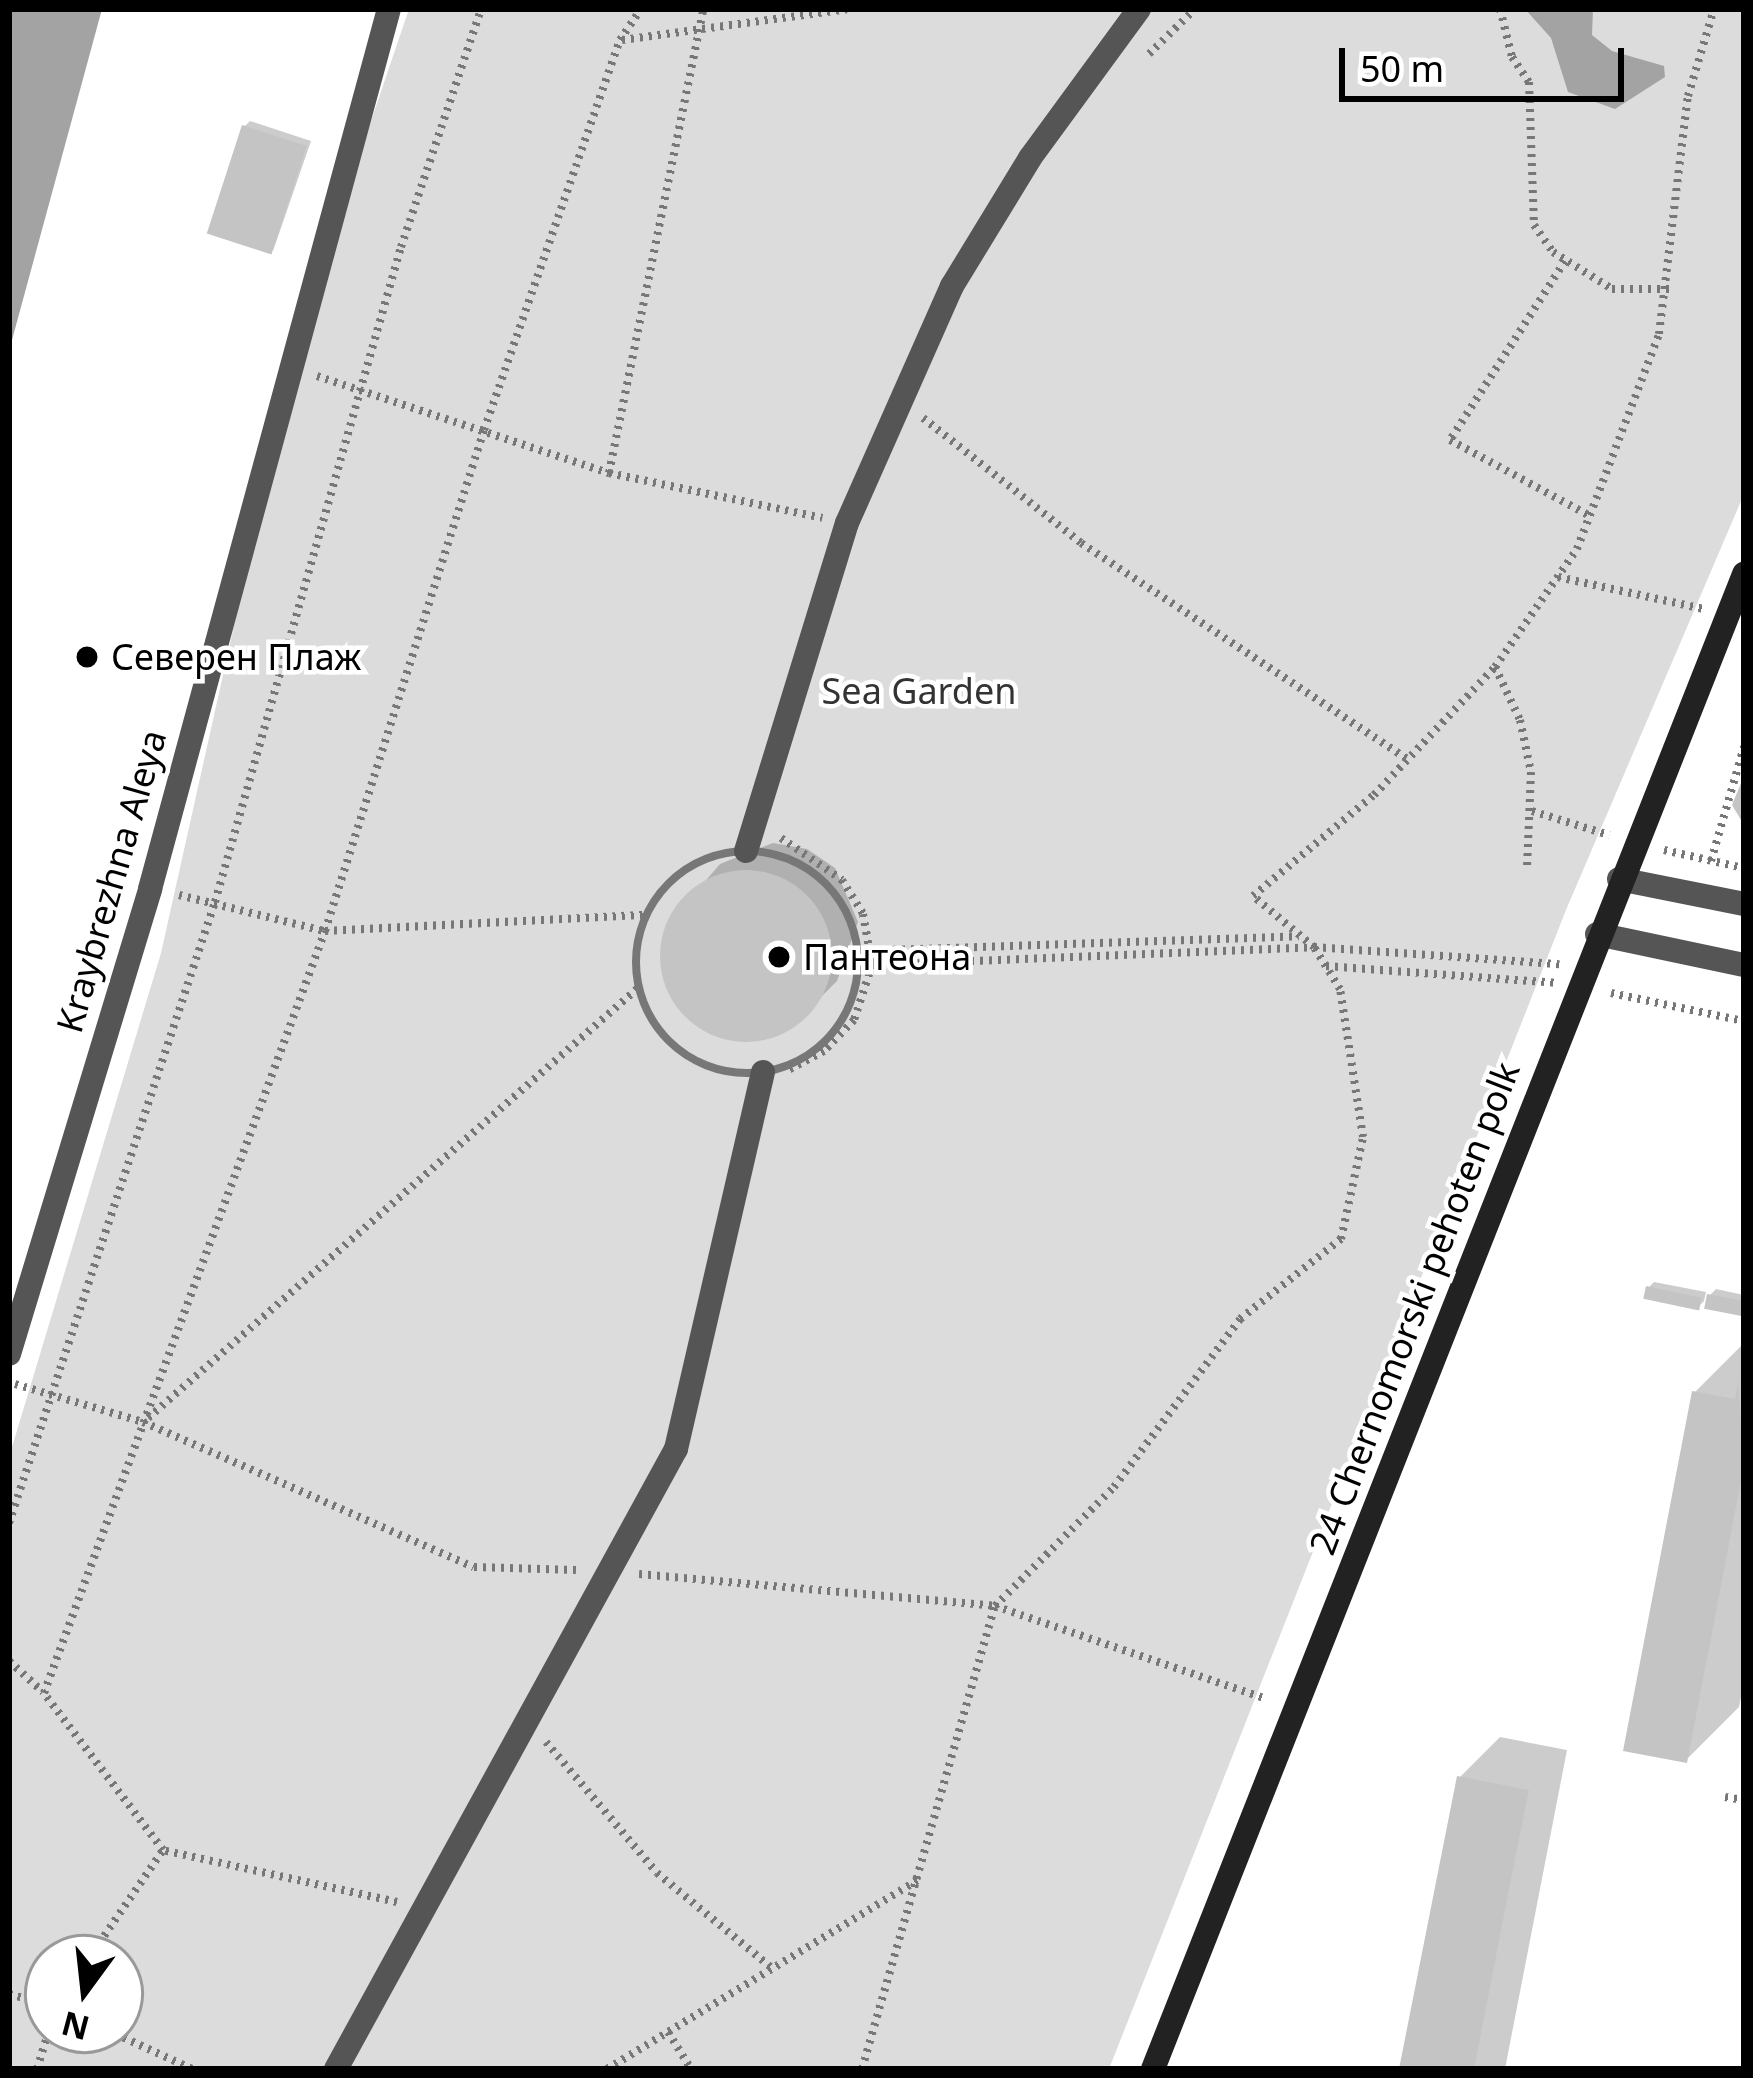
<!DOCTYPE html>
<html>
<head>
<meta charset="utf-8">
<style>
  body { margin:0 }
  #map { position:relative; width:1753px; height:2078px; overflow:hidden; background:#fff; font-family:"Noto Sans",sans-serif }
  div>[style] { position:absolute }
  .green>* { inset:0; background:#dcdcdc }
  .water>* { inset:0; background:#a3a3a3 }
  .shadow>* { inset:0; background:#0003 }
  .building>* { inset:0; background:#c4c4c4; transform-origin:0 0 }
  .round { border-radius:50% }
  .path>* { height:8px; margin-top:-4px; transform-origin:0; background:repeating-linear-gradient(90deg,#777 0 3px,transparent 0 9px) }
  .path>.ring { margin:-4px; padding:0; box-sizing:content-box; background:none; border:8px solid #777; border-radius:50% }
  .pedestrian>* { height:24px; margin:-12px; padding:0 12px; transform-origin:12px; border-radius:12px; background:#555 }
  .tertiary>* { height:24px; margin:-12px; padding:0 12px; transform-origin:12px; border-radius:12px; background:#555 }
  .secondary>* { height:24px; margin:-12px; padding:0 12px; transform-origin:12px; border-radius:12px; background:#222 }
  .dots>* { width:33px; height:33px; translate:-50% -50%; box-sizing:border-box; border:6px solid #fff; border-radius:50% }
  span { translate:-50% -50%; white-space:nowrap; text-align:center; line-height:1.15; -webkit-text-stroke:9px #fff; paint-order:stroke }
  .poi-label { font-size:36px; color:#000 }
  .left { translate:0 -50%; text-align:left }
  .park-label { font-size:36px; color:#333 }
  .street-label { font-size:36px; color:#000 }
  .frame { position:absolute; inset:0; border:12px solid #000; pointer-events:none }
  .north { position:absolute; left:24px; top:1934px; width:120px; height:120px; box-sizing:border-box; background:#fff; border:3px solid #999; border-radius:50%; rotate:195deg; font-size:33px; font-weight:700; line-height:48px; text-align:center; color:#000 }
  .north::after { content:''; display:block; margin:auto; width:42px; height:54px; background:#000; clip-path:polygon(50% 0,100% 100%,50% 72%,0 100%) }
  .scale { position:absolute; left:1339px; top:48px; width:285px; height:54px; box-sizing:border-box; border:6px solid #000; border-top:0; padding-left:15px; font-size:36px; line-height:42px; white-space:nowrap; color:#000; -webkit-text-stroke:9px #fff; paint-order:stroke }
</style>
</head>
<body>
<div id="map">
  <div class="green">
    <i style="clip-path:polygon(evenodd,409px 9px,1744px 9px,1744px 494px,1566px 910px,1109px 2069px,9px 2069px,9px 1457px,161px 953px,300px 330px,409px 9px,48px 1958px,120px 1958px,120px 2030px,48px 2030px,48px 1958px)"></i>
  </div>
  <div class="water">
    <i style="clip-path:polygon(9px 9px,102px 9px,9px 351px)"></i>
    <i style="clip-path:polygon(1525px 9px,1593px 9px,1592px 35px,1612px 51px,1664px 66px,1665px 77px,1615px 109px,1568px 92px,1551px 38px)"></i>
  </div>
  <div class="shadow">
    <i style="clip-path:polygon(250px 121px,311px 141px,273px 251px,244px 127px)"></i>
    <i style="clip-path:polygon(773px 843px,807px 849px,835px 868px,858px 922px,837px 981px,808px 1010px,754px 1038px,713px 1032px,673px 996px,663px 958px,670px 922px,720px 864px)"></i>
    <i style="clip-path:polygon(1654px 1282px,1706px 1292px,1704px 1301px,1716px 1289px,1744px 1295px,1744px 1314px,1710px 1295px,1698px 1307px,1648px 1288px)"></i>
    <i style="clip-path:polygon(1744px 1343px,1744px 1682px,1739px 1707px,1686px 1760px,1695px 1392px)"></i>
    <i style="clip-path:polygon(1500px 1737px,1567px 1750px,1505px 2069px,1402px 2069px,1460px 1777px)"></i>
  </div>
  <div class="building">
    <i style="left:242px;top:125px;width:68px;height:114px;rotate:18deg"></i>
    <i style="clip-path:polygon(1744px 776px,1744px 825px,1732px 805px)"></i>
    <i class="round" style="left:660px;top:870px;width:172px;height:172px"></i>
    <i style="left:1646px;top:1286px;width:57px;height:13px;rotate:12deg"></i>
    <i style="left:1707px;top:1294px;width:38px;height:15px;rotate:11deg"></i>
    <i style="clip-path:polygon(1738px 1381px,1744px 1465px,1687px 1763px,1623px 1751px,1692px 1391px,1735px 1399px)"></i>
    <i style="clip-path:polygon(1457px 1776px,1529px 1790px,1514px 1864px,1474px 2069px,1399px 2069px)"></i>
  </div>
  <div class="path">
    <i style="left:1500px;top:9px;width:49px;rotate:76deg"></i>
    <i style="left:1512px;top:57px;width:30px;rotate:56deg"></i>
    <i style="left:1529px;top:82px;width:143px;rotate:88deg"></i>
    <i style="left:1534px;top:225px;width:33px;rotate:55deg"></i>
    <i style="left:1553px;top:252px;width:70px;rotate:32.1deg"></i>
    <i style="left:1612px;top:289px;width:57px"></i>
    <i style="left:622px;top:40px;width:227px;rotate:-7.8deg"></i>
    <i style="left:1149px;top:54px;width:64px;rotate:-44.4deg"></i>
    <i style="left:1565px;top:261px;width:213px;rotate:122.7deg"></i>
    <i style="left:1450px;top:440px;width:159px;rotate:28.5deg"></i>
    <i style="left:317px;top:376px;width:308px;rotate:18.4deg"></i>
    <i style="left:609px;top:473px;width:218px;rotate:11.9deg"></i>
    <i style="left:923px;top:418px;width:201px;rotate:38.3deg"></i>
    <i style="left:1081px;top:543px;width:391px;rotate:33.5deg"></i>
    <i style="left:609px;top:473px;width:473px;rotate:-78.5deg"></i>
    <i style="left:1558px;top:577px;width:148px;rotate:12.4deg"></i>
    <i style="left:1495px;top:667px;width:59px;rotate:64.7deg"></i>
    <i style="left:1520px;top:720px;width:53px;rotate:78.1deg"></i>
    <i style="left:1531px;top:772px;width:96px;rotate:92.4deg"></i>
    <i style="left:1532px;top:811px;width:81px;rotate:17.3deg"></i>
    <i style="left:781px;top:838px;width:74px;rotate:34.5deg"></i>
    <i style="left:842px;top:880px;width:40px;rotate:58deg"></i>
    <i style="left:863px;top:914px;width:52px;rotate:80deg"></i>
    <i style="left:872px;top:965px;width:58px;rotate:108.1deg"></i>
    <i style="left:854px;top:1020px;width:43px;rotate:134.1deg"></i>
    <i style="left:824px;top:1051px;width:40px;rotate:152deg"></i>
    <i style="left:1664px;top:850px;width:82px;rotate:12.7deg"></i>
    <i class="ring" style="left:636px;top:851px;width:214px;height:214px"></i>
    <i style="left:1711px;top:861px;width:119px;rotate:-73.9deg"></i>
    <i style="left:179px;top:895px;width:150px;rotate:13.9deg"></i>
    <i style="left:325px;top:931px;width:321px;rotate:-2.9deg"></i>
    <i style="left:857px;top:951px;width:442px;rotate:-1.9deg"></i>
    <i style="left:872px;top:965px;width:442px;rotate:-2.3deg"></i>
    <i style="left:1314px;top:947px;width:246px;rotate:4deg"></i>
    <i style="left:1326px;top:966px;width:230px;rotate:4.2deg"></i>
    <i style="left:1611px;top:993px;width:136px;rotate:11.9deg"></i>
    <i style="left:15px;top:1384px;width:134px;rotate:16.5deg"></i>
    <i style="left:143px;top:1422px;width:361px;rotate:23.7deg"></i>
    <i style="left:474px;top:1567px;width:102px;rotate:1.7deg"></i>
    <i style="left:148px;top:1418px;width:652px;rotate:-41.27deg"></i>
    <i style="left:9px;top:1523px;width:654px;rotate:-71.65deg"></i>
    <i style="left:215px;top:902px;width:681px;rotate:-74.15deg"></i>
    <i style="left:401px;top:247px;width:251px;rotate:-71.4deg"></i>
    <i style="left:639px;top:1574px;width:357px;rotate:5.1deg"></i>
    <i style="left:995px;top:1606px;width:287px;rotate:18.9deg"></i>
    <i style="left:9px;top:1661px;width:46px;rotate:42.4deg"></i>
    <i style="left:546px;top:1742px;width:172px;rotate:49.7deg"></i>
    <i style="left:657px;top:1873px;width:149px;rotate:39.6deg"></i>
    <i style="left:1725px;top:1797px;width:19px;rotate:9deg"></i>
    <i style="left:397px;top:1902px;width:240px;rotate:-167.5deg"></i>
    <i style="left:163px;top:1850px;width:197px;rotate:-127.2deg"></i>
    <i style="left:44px;top:1693px;width:812px;rotate:-69.76deg"></i>
    <i style="left:325px;top:931px;width:526px;rotate:-72.39deg"></i>
    <i style="left:484px;top:430px;width:413px;rotate:-70.8deg"></i>
    <i style="left:620px;top:40px;width:37px;rotate:-56deg"></i>
    <i style="left:89px;top:1958px;width:131px;rotate:-55.6deg"></i>
    <i style="left:9px;top:1994px;width:41px;rotate:15.8deg"></i>
    <i style="left:107px;top:2030px;width:94px;rotate:24.6deg"></i>
    <i style="left:668px;top:2032px;width:44px;rotate:58.1deg"></i>
    <i style="left:37px;top:2069px;width:41px;rotate:-72.9deg"></i>
    <i style="left:607px;top:2069px;width:365px;rotate:-31.3deg"></i>
    <i style="left:862px;top:2069px;width:482px;rotate:-74deg"></i>
    <i style="left:995px;top:1606px;width:168px;rotate:-45deg"></i>
    <i style="left:1114px;top:1487px;width:210px;rotate:-53.1deg"></i>
    <i style="left:1240px;top:1319px;width:129px;rotate:-38.4deg"></i>
    <i style="left:1341px;top:1239px;width:104px;rotate:-77.8deg"></i>
    <i style="left:1363px;top:1137px;width:150px;rotate:-98.8deg"></i>
    <i style="left:1340px;top:989px;width:49px;rotate:-121.8deg"></i>
    <i style="left:1314px;top:947px;width:80px;rotate:-140.1deg"></i>
    <i style="left:1253px;top:896px;width:158px;rotate:-39.9deg"></i>
    <i style="left:1374px;top:795px;width:176px;rotate:-46.6deg"></i>
    <i style="left:1495px;top:667px;width:144px;rotate:-55.2deg"></i>
    <i style="left:1577px;top:549px;width:230px;rotate:-69.1deg"></i>
    <i style="left:1659px;top:334px;width:240px;rotate:-83.1deg"></i>
    <i style="left:1688px;top:96px;width:91px;rotate:-73.4deg"></i>
  </div>
  <div class="pedestrian">
    <i style="left:746px;top:851px;width:343px;rotate:-72.9deg"></i>
    <i style="left:847px;top:523px;width:259px;rotate:-66.1deg"></i>
    <i style="left:952px;top:286px;width:150px;rotate:-58.6deg"></i>
    <i style="left:1030px;top:158px;width:185px;rotate:-53.8deg"></i>
    <i style="left:9px;top:1354px;width:486px;rotate:-73.1deg"></i>
    <i style="left:150px;top:889px;width:912px;rotate:-74.81deg"></i>
    <i style="left:336px;top:2069px;width:707px;rotate:-61.26deg"></i>
    <i style="left:676px;top:1449px;width:387px;rotate:-77deg"></i>
  </div>
  <div class="tertiary">
    <i style="left:1619px;top:879px;width:127px;rotate:11.3deg"></i>
    <i style="left:1597px;top:934px;width:150px;rotate:11.9deg"></i>
  </div>
  <div class="secondary">
    <i style="left:1153px;top:2069px;width:1608px;rotate:-68.43deg"></i>
  </div>
  <div class="dots">
    <i style="left:87px;top:657px;background:#000"></i>
    <i style="left:779px;top:957px;background:#000"></i>
  </div>
  <div class="poi-label">
    <span class="left" style="left:111px;top:657px">Северен Плаж</span>
    <span class="left" style="left:803px;top:957px">Пантеона</span>
  </div>
  <div class="park-label">
    <span style="left:919px;top:691px">Sea Garden</span>
  </div>
  <div class="street-label">
    <span style="left:111px;top:881px;rotate:-74deg">Kraybrezhna Aleya</span>
    <span style="left:1414px;top:1308px;rotate:-69deg">24 Chernomorski pehoten polk</span>
  </div>
  <div class="frame"></div>
  <div class="north">N</div>
  <div class="scale">50 m</div>
</div>
</body>
</html>
